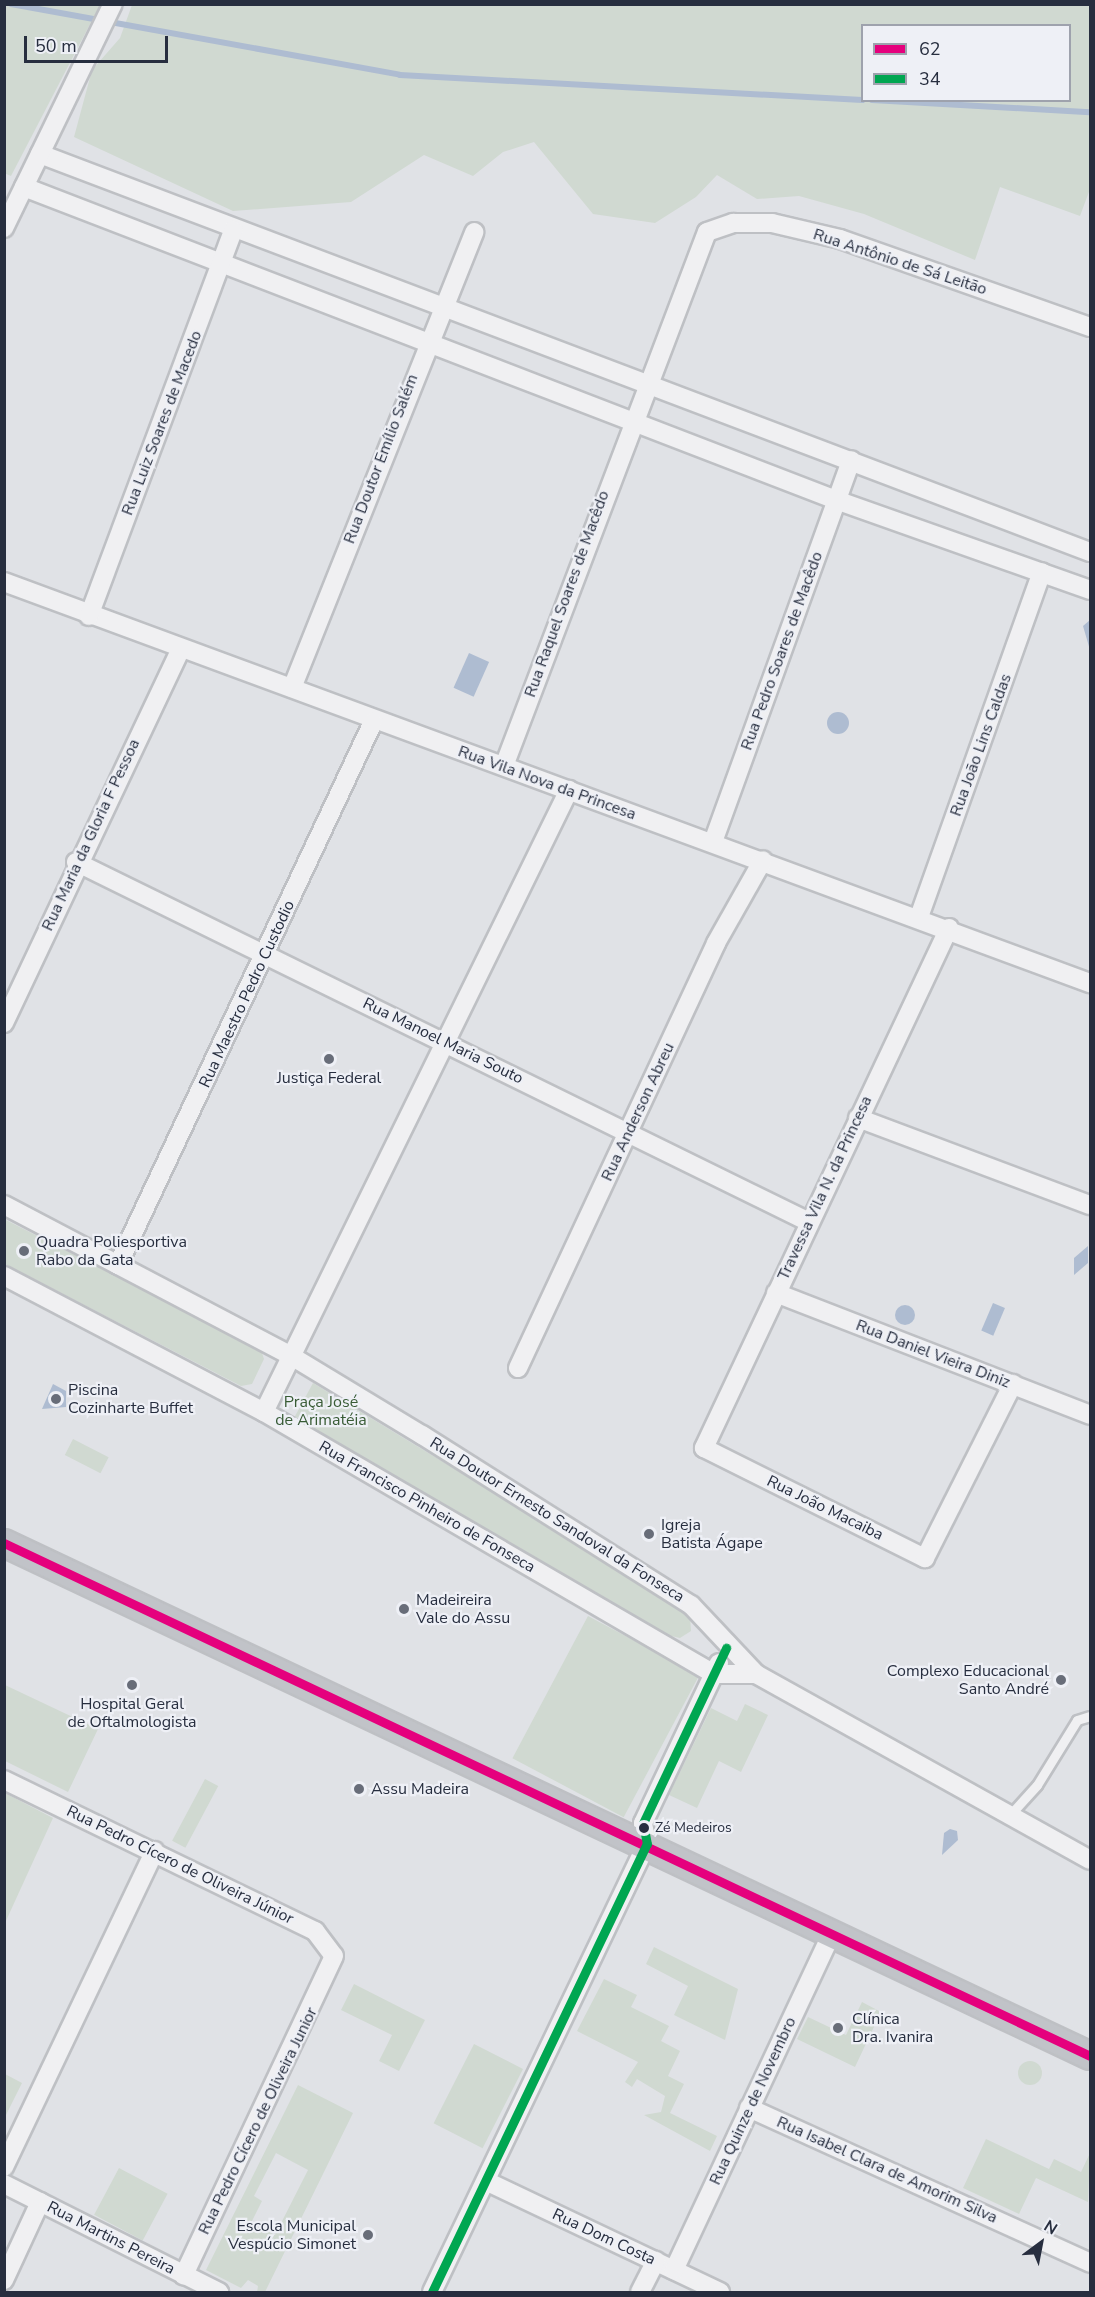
<!DOCTYPE html>
<html>
<head>
<meta charset="utf-8">
<style>
  body { margin:0 }
  #map { position:relative; width:1095px; height:2297px; overflow:hidden; background:#e0e2e6; font-family:"Nunito Sans",sans-serif }
  div>[style] { position:absolute }
  .green>* { inset:0; background:#d0d9d1; transform-origin:0 0 }
  .round { border-radius:50% }
  .water>* { inset:0; background:#aebcd1; transform-origin:0 0 }
  .stream>* { height:6px; margin:-3px; padding:0 3px; transform-origin:3px; border-radius:3px; background:#aebcd1 }
  .roads { filter:drop-shadow(2px 0 #bec0c4) drop-shadow(-2px 0 #bec0c4) drop-shadow(0 2px #bec0c4) drop-shadow(0 -2px #bec0c4) }
  .service>* { height:9px; margin:-4.5px; padding:0 4.5px; transform-origin:4.5px; border-radius:4.5px; background:#f0f0f2 }
  .minor>* { height:18px; margin:-9px; padding:0 9px; transform-origin:9px; border-radius:9px; background:#f0f0f2 }
  .secondary>* { height:26px; margin:-13px; padding:0 13px; transform-origin:13px; border-radius:13px; background:#c1c3c8 }
  .bus-1>* { height:9px; margin:-4.5px; padding:0 4.5px; transform-origin:4.5px; border-radius:4.5px; background:#e5007d }
  .bus-2>* { height:9px; margin:-4.5px; padding:0 4.5px; transform-origin:4.5px; border-radius:4.5px; background:#00a651 }
  .dots>* { width:16px; height:16px; translate:-50% -50%; box-sizing:border-box; border:3px solid #eef0f6; border-radius:50% }
  span { translate:-50% -50%; white-space:nowrap; text-align:center; line-height:1.15; -webkit-text-stroke:4.5px #eef0f6; paint-order:stroke }
  .bus-label { font-size:14px; color:#272e3f }
  .left { translate:0 -50%; text-align:left }
  .street-label { font-size:16px; color:#272e3f }
  .poi-label { font-size:16px; color:#272e3f }
  .right { translate:-100% -50%; text-align:right }
  .park-label { font-size:16px; color:#385b35 }
  .frame { position:absolute; inset:0; border:6px solid #272e3f; pointer-events:none }
  .legend { position:absolute; left:861px; top:24px; width:210px; height:78px; box-sizing:border-box; background:#eef0f6; border:2px solid #9ea2ad; margin:0; padding:8px 10px; list-style:none; font-size:18px; color:#272e3f }
  .legend li { display:flex; align-items:center; gap:12px; height:30px }
  .legend b { width:30px; border:2px solid #9ea2ad }
  .north { position:absolute; left:1011px; top:2213px; width:60px; height:60px; -webkit-text-stroke:4px #eef0f6; paint-order:stroke; rotate:32deg; font-size:16px; font-weight:700; line-height:24px; text-align:center; color:#272e3f }
  .north::after { content:''; display:block; margin:auto; width:21px; height:27px; background:#272e3f; clip-path:polygon(50% 0,100% 100%,50% 72%,0 100%) }
  .scale { position:absolute; left:24px; top:36px; width:144px; height:27px; box-sizing:border-box; border:3px solid #272e3f; border-top:0; padding-left:8px; font-size:18px; line-height:21px; white-space:nowrap; color:#272e3f; -webkit-text-stroke:4px #eef0f6; paint-order:stroke }
</style>
</head>
<body>
<div id="map">
  <div class="green">
    <i style="clip-path:polygon(4px 5px,100px 5px,11px 176px,4px 173px)"></i>
    <i style="clip-path:polygon(evenodd,132px 5px,1090px 5px,1090px 189px,1080px 216px,1000px 187px,975px 260px,864px 214px,799px 196px,757px 199px,717px 175px,696px 197px,655px 223px,593px 214px,534px 142px,503px 152px,473px 176px,424px 155px,351px 202px,233px 211px,74px 137px,92px 70px,120px 38px,132px 5px,862px 26px,1070px 26px,1070px 100px,862px 100px,862px 26px)"></i>
    <i style="clip-path:polygon(4px 1219px,261px 1350px,264px 1359px,252px 1384px,241px 1386px,5px 1264px)"></i>
    <i style="clip-path:polygon(313px 1383px,679px 1605px,690px 1614px,691px 1631px,680px 1638px,667px 1635px,294px 1418px)"></i>
    <i style="left:73px;top:1439px;width:40px;height:18px;rotate:27deg"></i>
    <i style="left:588px;top:1616px;width:126px;height:161px;rotate:28deg"></i>
    <i style="clip-path:polygon(5px 1685px,98px 1729px,68px 1792px,5px 1761px)"></i>
    <i style="clip-path:polygon(745px 1704px,768px 1715px,741px 1772px,719px 1761px,697px 1808px,669px 1795px,711px 1708px,737px 1721px)"></i>
    <i style="left:205px;top:1779px;width:15px;height:70px;rotate:28deg"></i>
    <i style="clip-path:polygon(5px 1793px,53px 1818px,5px 1923px)"></i>
    <i style="clip-path:polygon(654px 1947px,738px 1989px,725px 2040px,674px 2015px,688px 1986px,646px 1964px)"></i>
    <i style="clip-path:polygon(604px 1979px,637px 1995px,631px 2007px,669px 2026px,661px 2041px,680px 2051px,668px 2076px,684px 2084px,670px 2113px,717px 2136px,710px 2151px,644px 2115px,661px 2112px,665px 2096px,637px 2079px,632px 2087px,625px 2082px,638px 2062px,577px 2031px)"></i>
    <i style="clip-path:polygon(354px 1984px,425px 2020px,399px 2071px,379px 2061px,392px 2035px,341px 2010px)"></i>
    <i style="clip-path:polygon(862px 2002px,881px 2012px,855px 2067px,797px 2039px,808px 2017px,846px 2035px)"></i>
    <i style="left:474px;top:2044px;width:55px;height:89px;rotate:27deg"></i>
    <i class="round" style="left:1018px;top:2061px;width:24px;height:24px"></i>
    <i style="clip-path:polygon(5px 2074px,22px 2083px,5px 2117px)"></i>
    <i style="clip-path:polygon(evenodd,298px 2085px,353px 2113px,265px 2292px,257px 2292px,258px 2286px,248px 2280px,241px 2288px,206px 2270px,298px 2085px,276px 2153px,308px 2170px,275px 2235px,251px 2223px,262px 2201px,254px 2196px,276px 2153px)"></i>
    <i style="clip-path:polygon(986px 2139px,1049px 2169px,1054px 2159px,1081px 2172px,1090px 2153px,1088px 2202px,1036px 2178px,1019px 2214px,963px 2188px)"></i>
    <i style="left:119px;top:2168px;width:55px;height:53px;rotate:28deg"></i>
  </div>
  <div class="water">
    <i style="clip-path:polygon(1090px 620px,1090px 650px,1083px 626px)"></i>
    <i style="left:469px;top:653px;width:22px;height:38px;rotate:24deg"></i>
    <i class="round" style="left:827px;top:712px;width:22px;height:22px"></i>
    <i style="clip-path:polygon(1088px 1246px,1088px 1263px,1074px 1275px,1074px 1258px)"></i>
    <i style="left:993px;top:1303px;width:13px;height:30px;rotate:23deg"></i>
    <i class="round" style="left:895px;top:1305px;width:20px;height:20px"></i>
    <i style="clip-path:polygon(53px 1384px,66px 1391px,66px 1407px,42px 1409px)"></i>
    <i style="clip-path:polygon(950px 1829px,957px 1831px,958px 1840px,942px 1855px,944px 1833px)"></i>
  </div>
  <div class="stream">
    <i style="left:11px;top:4px;width:395px;rotate:10.3deg"></i>
    <i style="left:400px;top:75px;width:463px;rotate:3.1deg"></i>
    <i style="left:872px;top:100px;width:218px;rotate:3.2deg"></i>
  </div>
  <div class="roads">
    <div class="service">
      <i style="left:1008px;top:1817px;width:43px;rotate:-47.8deg"></i>
      <i style="left:1037px;top:1785px;width:76px;rotate:-58.4deg"></i>
      <i style="left:1077px;top:1720px;width:14px;rotate:-17deg"></i>
    </div>
    <div class="minor">
      <i style="left:40px;top:154px;width:1123px;rotate:20.76deg"></i>
      <i style="left:24px;top:187px;width:870px;rotate:21.08deg"></i>
      <i style="left:836px;top:500px;width:269px;rotate:19.5deg"></i>
      <i style="left:4px;top:228px;width:249px;rotate:-64.1deg"></i>
      <i style="left:4px;top:582px;width:1158px;rotate:20.27deg"></i>
      <i style="left:89px;top:616px;width:412px;rotate:-69.5deg"></i>
      <i style="left:292px;top:688px;width:491px;rotate:-68.2deg"></i>
      <i style="left:504px;top:766px;width:571px;rotate:-69.19deg"></i>
      <i style="left:707px;top:232px;width:28px;rotate:-19deg"></i>
      <i style="left:733px;top:223px;width:39px"></i>
      <i style="left:772px;top:223px;width:70px;rotate:13.2deg"></i>
      <i style="left:840px;top:239px;width:265px;rotate:19.4deg"></i>
      <i style="left:713px;top:842px;width:406px;rotate:-70.1deg"></i>
      <i style="left:76px;top:862px;width:817px;rotate:26.16deg"></i>
      <i style="left:919px;top:917px;width:366px;rotate:-70.4deg"></i>
      <i style="left:949px;top:928px;width:575px;rotate:115.23deg"></i>
      <i style="left:704px;top:1448px;width:247px;rotate:26.5deg"></i>
      <i style="left:925px;top:1558px;width:195px;rotate:-63.2deg"></i>
      <i style="left:4px;top:1023px;width:414px;rotate:-64.7deg"></i>
      <i style="left:858px;top:1118px;width:248px;rotate:20.6deg"></i>
      <i style="left:4px;top:1205px;width:327px;rotate:27.7deg"></i>
      <i style="left:293px;top:1357px;width:151px;rotate:31.2deg"></i>
      <i style="left:422px;top:1435px;width:318px;rotate:32.3deg"></i>
      <i style="left:691px;top:1605px;width:95px;rotate:46.7deg"></i>
      <i style="left:756px;top:1674px;width:382px;rotate:29.1deg"></i>
      <i style="left:118px;top:1265px;width:600px;rotate:-64.84deg"></i>
      <i style="left:4px;top:1276px;width:293px;rotate:27.6deg"></i>
      <i style="left:264px;top:1412px;width:521px;rotate:30.21deg"></i>
      <i style="left:714px;top:1674px;width:42px"></i>
      <i style="left:776px;top:1293px;width:337px;rotate:21.2deg"></i>
      <i style="left:518px;top:1368px;width:469px;rotate:-65deg"></i>
      <i style="left:716px;top:943px;width:95px;rotate:-60.5deg"></i>
      <i style="left:264px;top:1412px;width:693px;rotate:-63.88deg"></i>
      <i style="left:4px;top:1780px;width:346px;rotate:25.9deg"></i>
      <i style="left:315px;top:1931px;width:31px;rotate:53deg"></i>
      <i style="left:334px;top:1956px;width:353px;rotate:115.2deg"></i>
      <i style="left:749px;top:2108px;width:375px;rotate:24.4deg"></i>
      <i style="left:4px;top:2167px;width:350px;rotate:-64.5deg"></i>
      <i style="left:488px;top:2182px;width:257px;rotate:25.4deg"></i>
      <i style="left:4px;top:2184px;width:241px;rotate:26.7deg"></i>
      <i style="left:674px;top:2270px;width:373px;rotate:-64.9deg"></i>
      <i style="left:4px;top:2280px;width:86px;rotate:-65.2deg"></i>
      <i style="left:432px;top:2292px;width:497px;rotate:-64.4deg"></i>
      <i style="left:647px;top:1844px;width:21px;rotate:-101deg"></i>
      <i style="left:643px;top:1823px;width:177px;rotate:-64.6deg"></i>
      <i style="left:640px;top:2292px;width:35px;rotate:-63deg"></i>
    </div>
    <div class="secondary">
      <i style="left:4px;top:1543px;width:1201px;rotate:25.28deg"></i>
    </div>
  </div>
  <div class="bus-1">
    <i style="left:4px;top:1543px;width:1201px;rotate:25.28deg"></i>
  </div>
  <div class="bus-2">
    <i style="left:432px;top:2292px;width:497px;rotate:-64.4deg"></i>
    <i style="left:647px;top:1844px;width:21px;rotate:-101deg"></i>
    <i style="left:643px;top:1823px;width:194px;rotate:-64.6deg"></i>
  </div>
  <div class="dots">
    <i style="left:329px;top:1059px;background:#686d79"></i>
    <i style="left:24px;top:1251px;background:#686d79"></i>
    <i style="left:56px;top:1399px;background:#686d79"></i>
    <i style="left:649px;top:1534px;background:#686d79"></i>
    <i style="left:404px;top:1609px;background:#686d79"></i>
    <i style="left:1061px;top:1680px;background:#686d79"></i>
    <i style="left:132px;top:1685px;background:#686d79"></i>
    <i style="left:359px;top:1789px;background:#686d79"></i>
    <i style="left:644px;top:1828px;background:#272e3f"></i>
    <i style="left:838px;top:2028px;background:#686d79"></i>
    <i style="left:368px;top:2235px;background:#686d79"></i>
  </div>
  <div class="bus-label">
    <span class="left" style="left:655px;top:1828px">Zé Medeiros</span>
  </div>
  <div class="street-label">
    <span style="left:900px;top:262px;rotate:18deg">Rua Antônio de Sá Leitão</span>
    <span style="left:162px;top:423px;rotate:-69deg">Rua Luiz Soares de Macedo</span>
    <span style="left:381px;top:459px;rotate:-69deg">Rua Doutor Emílio Salém</span>
    <span style="left:567px;top:594px;rotate:-70deg">Rua Raquel Soares de Macêdo</span>
    <span style="left:782px;top:651px;rotate:-70deg">Rua Pedro Soares de Macêdo</span>
    <span style="left:981px;top:745px;rotate:-70deg">Rua João Lins Caldas</span>
    <span style="left:547px;top:783px;rotate:20deg">Rua Vila Nova da Princesa</span>
    <span style="left:91px;top:835px;rotate:-65deg">Rua Maria da Gloria F Pessoa</span>
    <span style="left:247px;top:994px;rotate:-65deg">Rua Maestro Pedro Custodio</span>
    <span style="left:443px;top:1041px;rotate:26deg">Rua Manoel Maria Souto</span>
    <span style="left:638px;top:1112px;rotate:-65deg">Rua Anderson Abreu</span>
    <span style="left:825px;top:1188px;rotate:-65deg">Travessa Vila N. da Princesa</span>
    <span style="left:933px;top:1354px;rotate:21deg">Rua Daniel Vieira Diniz</span>
    <span style="left:427px;top:1507px;rotate:30deg">Rua Francisco Pinheiro de Fonseca</span>
    <span style="left:825px;top:1508px;rotate:26deg">Rua João Macaiba</span>
    <span style="left:557px;top:1520px;rotate:32deg">Rua Doutor Ernesto Sandoval da Fonseca</span>
    <span style="left:180px;top:1865px;rotate:26deg">Rua Pedro Cícero de Oliveira Júnior</span>
    <span style="left:753px;top:2101px;rotate:-65deg">Rua Quinze de Novembro</span>
    <span style="left:258px;top:2121px;rotate:-64deg">Rua Pedro Cícero de Oliveira Junior</span>
    <span style="left:887px;top:2170px;rotate:24deg">Rua Isabel Clara de Amorim Silva</span>
    <span style="left:604px;top:2237px;rotate:25deg">Rua Dom Costa</span>
    <span style="left:111px;top:2238px;rotate:27deg">Rua Martins Pereira</span>
  </div>
  <div class="poi-label">
    <span style="left:329px;top:1078px">Justiça Federal</span>
    <span class="left" style="left:36px;top:1251px">Quadra Poliesportiva<br>Rabo da Gata</span>
    <span class="left" style="left:68px;top:1399px">Piscina<br>Cozinharte Buffet</span>
    <span class="left" style="left:661px;top:1534px">Igreja<br>Batista Ágape</span>
    <span class="left" style="left:416px;top:1609px">Madeireira<br>Vale do Assu</span>
    <span class="right" style="left:1049px;top:1680px">Complexo Educacional<br>Santo André</span>
    <span style="left:132px;top:1713px">Hospital Geral<br>de Oftalmologista</span>
    <span class="left" style="left:371px;top:1789px">Assu Madeira</span>
    <span class="left" style="left:852px;top:2028px">Clínica<br>Dra. Ivanira</span>
    <span class="right" style="left:356px;top:2235px">Escola Municipal<br>Vespúcio Simonet</span>
  </div>
  <div class="park-label">
    <span style="left:321px;top:1411px">Praça José<br>de Arimatéia</span>
  </div>
  <div class="frame"></div>
  <ul class="legend">
  <li><b style="height:8px;background:#e5007d"></b>62</li>
  <li><b style="height:8px;background:#00a651"></b>34</li>
  </ul>
  <div class="north">N</div>
  <div class="scale">50 m</div>
</div>
</body>
</html>
